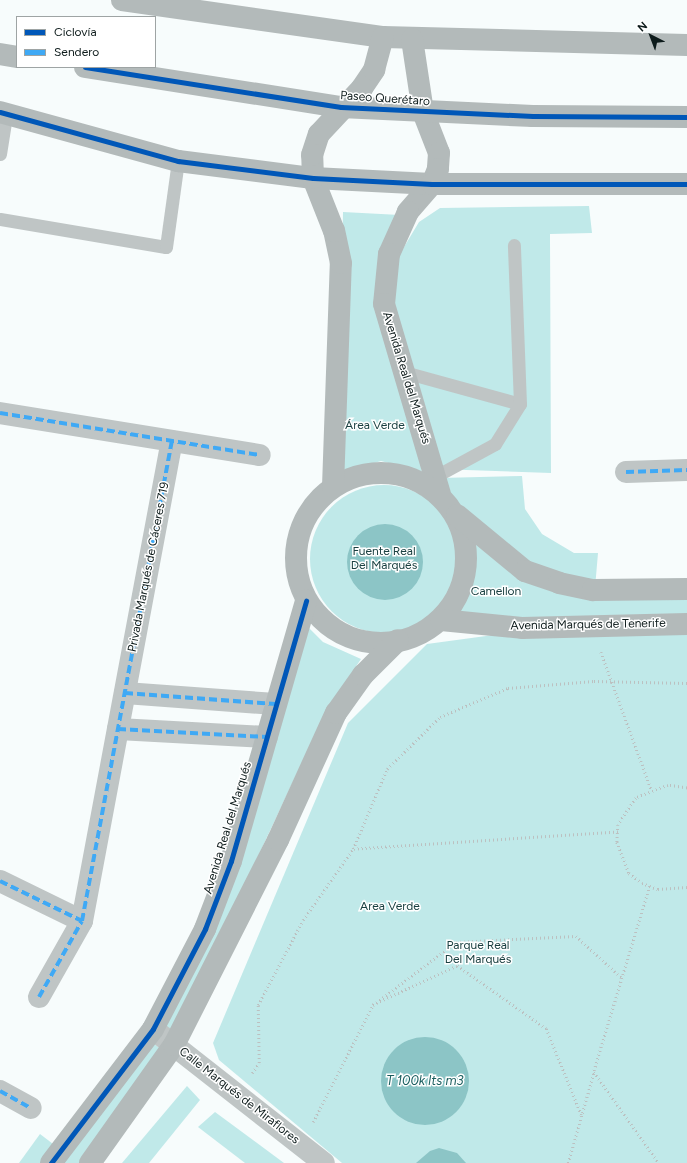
<!DOCTYPE html>
<html>
<head>
<meta charset="utf-8">
<style>
  body { margin:0 }
  #map { position:relative; width:687px; height:1163px; overflow:hidden; background:#f7fcfc; font-family:Figtree,sans-serif }
  div>[style] { position:absolute }
  .green>* { inset:0; background:#c0e9e9 }
  .round { border-radius:50% }
  .water>* { inset:0; background:#8cc5c6 }
  .path>* { height:2.5px; margin-top:-1.25px; transform-origin:0; background:repeating-linear-gradient(90deg,#bcc0c0 0 1px,transparent 0 4px) }
  .lane>* { height:13px; margin:-6.5px; padding:0 6.5px; transform-origin:6.5px; border-radius:6.5px; background:#bfc5c5 }
  .street>* { height:22px; margin:-11px; padding:0 11px; transform-origin:11px; border-radius:11px; background:#bfc5c5 }
  .secondary>* { height:22px; margin:-11px; padding:0 11px; transform-origin:11px; border-radius:11px; background:#b3baba }
  .secondary>.ring { margin:-11px; padding:0; box-sizing:content-box; background:none; border:22px solid #b3baba; border-radius:50% }
  .quiet>* { height:4px; margin-top:-2px; transform-origin:0; background:repeating-linear-gradient(90deg,#3fa9f5 0 8px,transparent 0 12px) }
  .cycleway>* { height:5px; margin:-2.5px; padding:0 2.5px; transform-origin:2.5px; border-radius:2.5px; background:#0057b8 }
  span { translate:-50% -50%; white-space:nowrap; text-align:center; line-height:1.15; -webkit-text-stroke:3px #fff; paint-order:stroke }
  .street-label { font-size:12px; color:#0d1b1b }
  .park-label { font-size:12px; color:#1a4041 }
  .water-label { font-size:13px; color:#195d5e; font-style:italic }
  .legend { position:absolute; left:16px; top:16px; width:140px; height:52px; box-sizing:border-box; background:#fff; border:1px solid #9ea4a4; margin:0; padding:5px 7px; list-style:none; font-size:12px; color:#0d1b1b }
  .legend li { display:flex; align-items:center; gap:8px; height:20px }
  .legend b { width:20px; border:1px solid #9ea4a4 }
  .north { position:absolute; left:631px; top:16px; width:40px; height:40px; -webkit-text-stroke:3px #fff; paint-order:stroke; rotate:318deg; font-size:11px; font-weight:700; line-height:16px; text-align:center; color:#0d1b1b }
  .north::after { content:''; display:block; margin:auto; width:14px; height:18px; background:#0d1b1b; clip-path:polygon(50% 0,100% 100%,50% 72%,0 100%) }
</style>
</head>
<body>
<div id="map">
  <div class="green">
    <i style="clip-path:polygon(589px 206px,592px 233px,550px 234px,551px 473px,437px 469px,385px 303px,398px 257px,419px 222px,440px 208px)"></i>
    <i style="clip-path:polygon(343px 212px,400px 215px,384px 250px,422px 472px,381px 461px,338px 474px)"></i>
    <i style="clip-path:polygon(522px 476px,525px 509px,542px 534px,574px 553px,598px 553px,595px 588px,560px 582px,459px 513px,442px 492px,440px 478px)"></i>
    <i class="round" style="left:310px;top:485px;width:148px;height:148px"></i>
    <i style="clip-path:polygon(462px 526px,521px 574px,687px 594px,687px 621px,449px 616px,466px 593px,470px 551px)"></i>
    <i style="clip-path:polygon(308px 627px,323px 642px,361px 659px,326px 711px,175px 1034px,159px 1024px)"></i>
    <i style="clip-path:polygon(687px 628px,687px 1163px,342px 1163px,219px 1060px,213px 1043px,348px 723px,427px 644px,522px 631px)"></i>
    <i style="clip-path:polygon(150px 1041px,165px 1052px,84px 1163px,55px 1163px)"></i>
    <i style="clip-path:polygon(187px 1086px,200px 1100px,149px 1163px,122px 1163px)"></i>
    <i style="clip-path:polygon(215px 1112px,284px 1163px,245px 1163px,198px 1127px)"></i>
    <i style="clip-path:polygon(40px 1134px,57px 1147px,44px 1163px,19px 1163px)"></i>
  </div>
  <div class="water">
    <i class="round" style="left:347px;top:524px;width:76px;height:76px"></i>
    <i class="round" style="left:381px;top:1037px;width:88px;height:88px"></i>
    <i style="clip-path:polygon(439px 1148px,457px 1153px,466px 1163px,416px 1163px,430px 1151px)"></i>
  </div>
  <div class="path">
    <i style="left:601px;top:652px;width:146px;rotate:69.9deg"></i>
    <i style="left:687px;top:788px;width:19px;rotate:-171deg"></i>
    <i style="left:668px;top:785px;width:35px;rotate:158deg"></i>
    <i style="left:636px;top:798px;width:32px;rotate:124deg"></i>
    <i style="left:618px;top:825px;width:17px;rotate:93deg"></i>
    <i style="left:617px;top:842px;width:33px;rotate:69deg"></i>
    <i style="left:629px;top:873px;width:16px;rotate:38deg"></i>
    <i style="left:642px;top:883px;width:17px;rotate:21deg"></i>
    <i style="left:658px;top:889px;width:29px;rotate:-4deg"></i>
    <i style="left:618px;top:832px;width:266px;rotate:176.3deg"></i>
    <i style="left:353px;top:849px;width:87px;rotate:-67deg"></i>
    <i style="left:387px;top:769px;width:74px;rotate:-44.5deg"></i>
    <i style="left:440px;top:717px;width:74px;rotate:-23.1deg"></i>
    <i style="left:508px;top:688px;width:86px;rotate:-4.7deg"></i>
    <i style="left:594px;top:681px;width:93px;rotate:1.2deg"></i>
    <i style="left:650px;top:886px;width:194px;rotate:106.8deg"></i>
    <i style="left:594px;top:1072px;width:112px;rotate:54.5deg"></i>
    <i style="left:252px;top:1073px;width:12px;rotate:-55deg"></i>
    <i style="left:259px;top:1063px;width:58px;rotate:-91deg"></i>
    <i style="left:258px;top:1005px;width:96px;rotate:-62.1deg"></i>
    <i style="left:303px;top:920px;width:87px;rotate:-54.8deg"></i>
    <i style="left:581px;top:1115px;width:93px;rotate:-112.1deg"></i>
    <i style="left:546px;top:1029px;width:109px;rotate:-144.7deg"></i>
    <i style="left:457px;top:966px;width:93px;rotate:155.1deg"></i>
    <i style="left:373px;top:1005px;width:104px;rotate:-37.2deg"></i>
    <i style="left:456px;top:942px;width:120px;rotate:-2.9deg"></i>
    <i style="left:576px;top:936px;width:62px;rotate:42.4deg"></i>
    <i style="left:313px;top:1122px;width:131px;rotate:-62.9deg"></i>
    <i style="left:568px;top:1163px;width:95px;rotate:-74.1deg"></i>
  </div>
  <div class="lane">
    <i style="left:0;top:154px;width:38px;rotate:-81deg"></i>
    <i style="left:0;top:219px;width:168px;rotate:9.6deg"></i>
    <i style="left:166px;top:247px;width:87px;rotate:-82.1deg"></i>
    <i style="left:404px;top:372px;width:120px;rotate:15.4deg"></i>
    <i style="left:436px;top:476px;width:67px;rotate:-28.5deg"></i>
    <i style="left:495px;top:444px;width:47px;rotate:-58deg"></i>
    <i style="left:520px;top:404px;width:159px;rotate:-92.2deg"></i>
  </div>
  <div class="street">
    <i style="left:0;top:413px;width:263px;rotate:9.2deg"></i>
    <i style="left:626px;top:472px;width:61px;rotate:-1.9deg"></i>
    <i style="left:125px;top:693px;width:151px;rotate:4.2deg"></i>
    <i style="left:118px;top:729px;width:149px;rotate:3.1deg"></i>
    <i style="left:0;top:881px;width:91px;rotate:26deg"></i>
    <i style="left:39px;top:997px;width:87px;rotate:-60.5deg"></i>
    <i style="left:82px;top:921px;width:488px;rotate:-79.4deg"></i>
    <i style="left:153px;top:1029px;width:217px;rotate:38.1deg"></i>
    <i style="left:0;top:1091px;width:35px;rotate:29deg"></i>
  </div>
  <div class="secondary">
    <i style="left:122px;top:0;width:264px;rotate:8.1deg"></i>
    <i style="left:383px;top:37px;width:304px;rotate:1.5deg"></i>
    <i style="left:412px;top:39px;width:74px;rotate:81.4deg"></i>
    <i style="left:423px;top:112px;width:44px;rotate:68.7deg"></i>
    <i style="left:439px;top:153px;width:16px;rotate:94deg"></i>
    <i style="left:438px;top:169px;width:16px;rotate:112deg"></i>
    <i style="left:432px;top:184px;width:37px;rotate:131deg"></i>
    <i style="left:408px;top:212px;width:46px;rotate:114.3deg"></i>
    <i style="left:389px;top:254px;width:50px;rotate:95.7deg"></i>
    <i style="left:384px;top:304px;width:198px;rotate:73.6deg"></i>
    <i style="left:0;top:54px;width:17px;rotate:10deg"></i>
    <i style="left:85px;top:67px;width:259px;rotate:8.9deg"></i>
    <i style="left:341px;top:107px;width:192px;rotate:2.7deg"></i>
    <i style="left:533px;top:116px;width:154px;rotate:0.4deg"></i>
    <i style="left:0;top:112px;width:185px;rotate:15.4deg"></i>
    <i style="left:178px;top:161px;width:136px;rotate:7.2deg"></i>
    <i style="left:313px;top:178px;width:119px;rotate:2.9deg"></i>
    <i style="left:432px;top:184px;width:255px"></i>
    <i class="ring" style="left:296px;top:473px;width:148px;height:148px"></i>
    <i style="left:333px;top:487px;width:224px;rotate:-88deg"></i>
    <i style="left:341px;top:263px;width:33px;rotate:-102deg"></i>
    <i style="left:334px;top:231px;width:57px;rotate:-111.6deg"></i>
    <i style="left:313px;top:178px;width:23px;rotate:-92deg"></i>
    <i style="left:312px;top:155px;width:22px;rotate:-72deg"></i>
    <i style="left:319px;top:134px;width:63px;rotate:-46.9deg"></i>
    <i style="left:362px;top:88px;width:22px;rotate:-56deg"></i>
    <i style="left:374px;top:70px;width:34px;rotate:-75deg"></i>
    <i style="left:457px;top:515px;width:88px;rotate:39.5deg"></i>
    <i style="left:525px;top:571px;width:36px;rotate:19deg"></i>
    <i style="left:559px;top:583px;width:35px;rotate:12deg"></i>
    <i style="left:593px;top:590px;width:94px;rotate:-0.6deg"></i>
    <i style="left:441px;top:620px;width:81px;rotate:5.6deg"></i>
    <i style="left:522px;top:628px;width:165px;rotate:-1.4deg"></i>
    <i style="left:51px;top:1163px;width:168px;rotate:-52.7deg"></i>
    <i style="left:153px;top:1029px;width:113px;rotate:-62.5deg"></i>
    <i style="left:205px;top:929px;width:73px;rotate:-69.1deg"></i>
    <i style="left:231px;top:861px;width:271px;rotate:-73.9deg"></i>
    <i style="left:90px;top:1163px;width:145px;rotate:-54.6deg"></i>
    <i style="left:174px;top:1045px;width:230px;rotate:-63.1deg"></i>
    <i style="left:278px;top:840px;width:140px;rotate:-65.5deg"></i>
    <i style="left:336px;top:713px;width:47px;rotate:-54.6deg"></i>
    <i style="left:363px;top:675px;width:49px;rotate:-45deg"></i>
  </div>
  <div class="quiet">
    <i style="left:0;top:413px;width:263px;rotate:9.2deg"></i>
    <i style="left:626px;top:472px;width:61px;rotate:-1.9deg"></i>
    <i style="left:125px;top:693px;width:151px;rotate:4.2deg"></i>
    <i style="left:118px;top:729px;width:149px;rotate:3.1deg"></i>
    <i style="left:0;top:881px;width:91px;rotate:26deg"></i>
    <i style="left:39px;top:997px;width:87px;rotate:-60.5deg"></i>
    <i style="left:82px;top:921px;width:488px;rotate:-79.4deg"></i>
    <i style="left:0;top:1091px;width:35px;rotate:29deg"></i>
  </div>
  <div class="cycleway">
    <i style="left:85px;top:67px;width:259px;rotate:8.9deg"></i>
    <i style="left:341px;top:107px;width:192px;rotate:2.7deg"></i>
    <i style="left:533px;top:116px;width:154px;rotate:0.4deg"></i>
    <i style="left:0;top:112px;width:185px;rotate:15.4deg"></i>
    <i style="left:178px;top:161px;width:136px;rotate:7.2deg"></i>
    <i style="left:313px;top:178px;width:119px;rotate:2.9deg"></i>
    <i style="left:432px;top:184px;width:255px"></i>
    <i style="left:51px;top:1163px;width:168px;rotate:-52.7deg"></i>
    <i style="left:153px;top:1029px;width:113px;rotate:-62.5deg"></i>
    <i style="left:205px;top:929px;width:73px;rotate:-69.1deg"></i>
    <i style="left:231px;top:861px;width:271px;rotate:-73.9deg"></i>
  </div>
  <div class="street-label">
    <span style="left:385px;top:99px;rotate:4deg">Paseo Querétaro</span>
    <span style="left:406px;top:378px;rotate:73deg">Avenida Real del Marqués</span>
    <span style="left:149px;top:567px;rotate:-79deg">Privada Marqués de Cáceres 719</span>
    <span style="left:588px;top:625px;rotate:-1deg">Avenida Marqués de Tenerife</span>
    <span style="left:228px;top:828px;rotate:-73deg">Avenida Real del Marqués</span>
    <span style="left:239px;top:1096px;rotate:38deg">Calle Marqués de Miraflores</span>
  </div>
  <div class="park-label">
    <span style="left:375px;top:426px">Área Verde</span>
    <span style="left:384px;top:559px">Fuente Real<br>Del Marqués</span>
    <span style="left:496px;top:592px">Camellon</span>
    <span style="left:390px;top:907px">Area Verde</span>
    <span style="left:478px;top:953px">Parque Real<br>Del Marqués</span>
  </div>
  <div class="water-label">
    <span style="left:425px;top:1081px">T 100k lts m3</span>
  </div>
  <ul class="legend">
  <li><b style="height:5px;background:#0057b8"></b>Ciclovía</li>
  <li><b style="height:5px;background:#3fa9f5"></b>Sendero</li>
  </ul>
  <div class="north">N</div>
</div>
</body>
</html>
